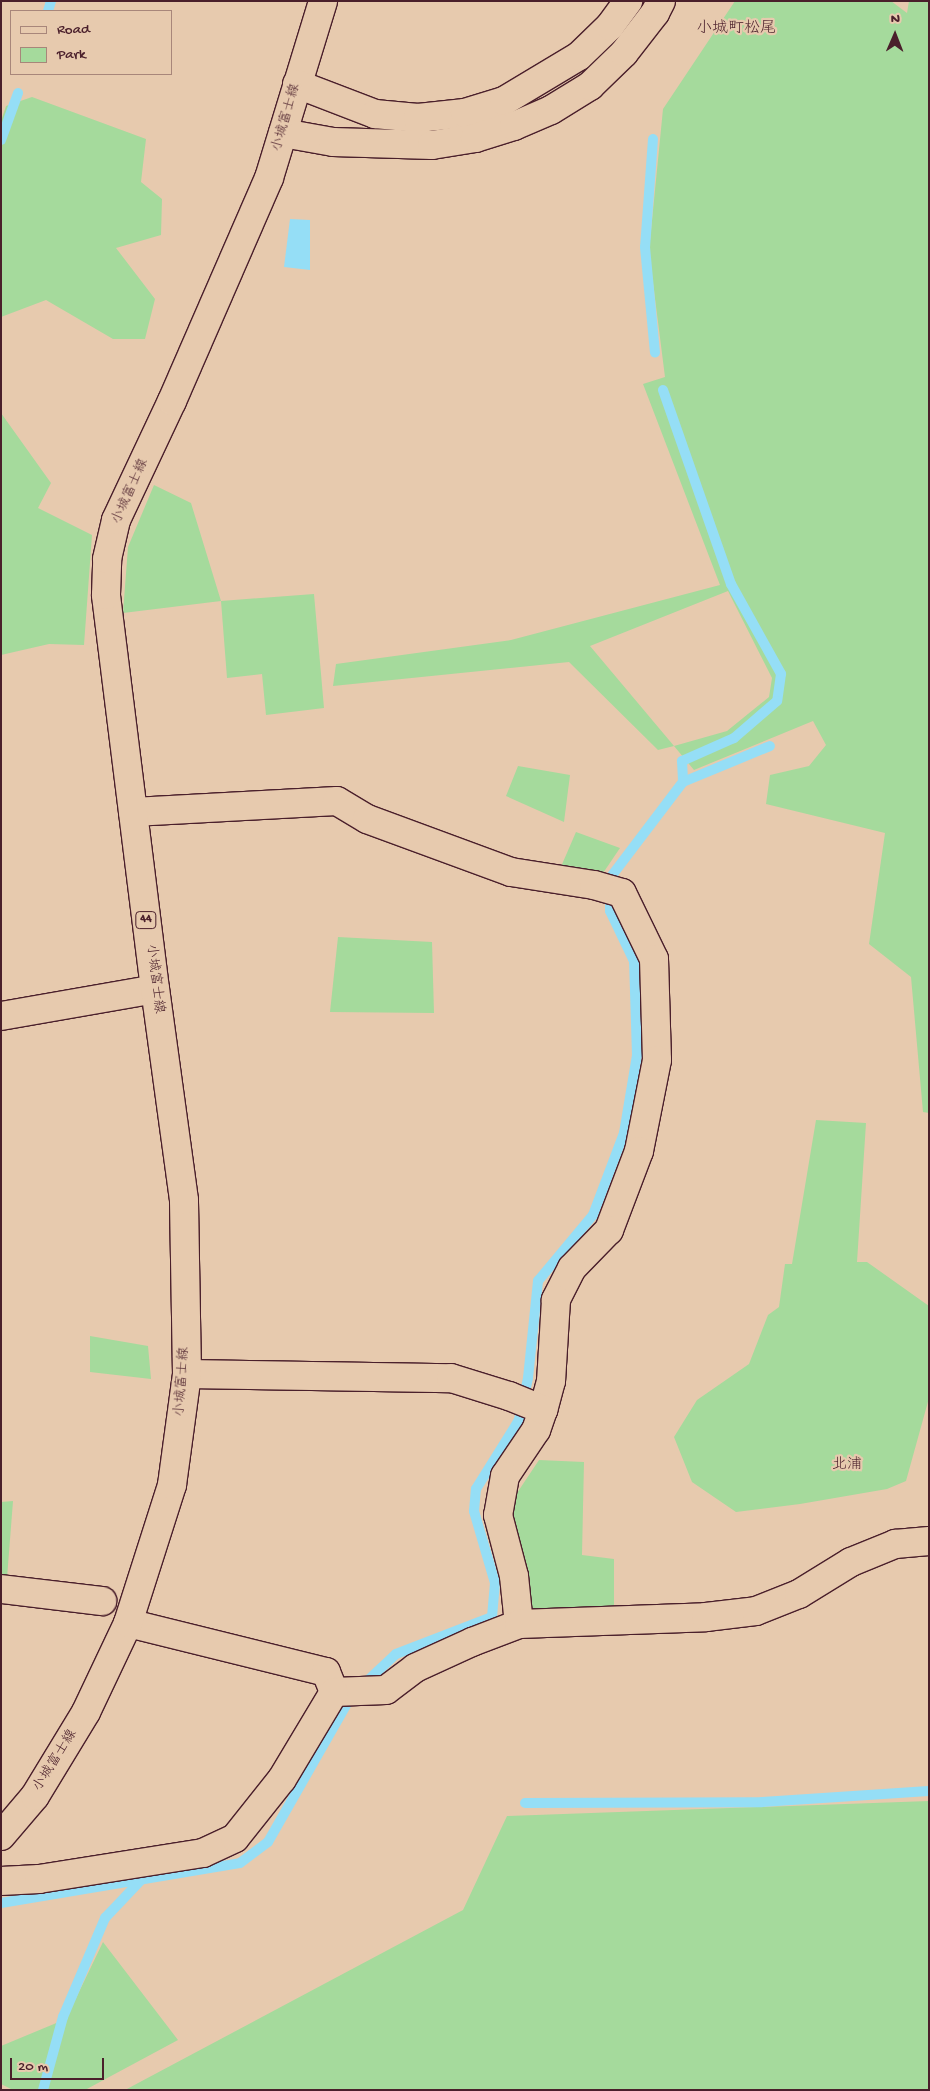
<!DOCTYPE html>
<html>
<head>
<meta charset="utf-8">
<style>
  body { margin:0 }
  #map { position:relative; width:930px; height:2091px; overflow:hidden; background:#e7caae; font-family:"Gochi Hand","Klee One",sans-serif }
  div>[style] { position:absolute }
  .green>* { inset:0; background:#a5da9c }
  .water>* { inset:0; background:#95def6 }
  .stream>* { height:10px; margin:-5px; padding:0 5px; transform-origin:5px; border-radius:5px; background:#95def6 }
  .roads { filter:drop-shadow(1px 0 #4a1f2b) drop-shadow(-1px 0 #4a1f2b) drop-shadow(0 1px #4a1f2b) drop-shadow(0 -1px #4a1f2b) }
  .street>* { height:28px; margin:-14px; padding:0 14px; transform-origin:14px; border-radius:14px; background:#e7caae }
  .primary>* { height:28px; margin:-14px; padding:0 14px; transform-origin:14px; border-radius:14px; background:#e7caae }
  .highway>* { height:28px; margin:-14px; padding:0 14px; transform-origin:14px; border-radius:14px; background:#e7caae }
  span { translate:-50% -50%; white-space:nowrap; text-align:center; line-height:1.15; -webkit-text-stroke:4.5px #e7caae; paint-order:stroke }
  .shield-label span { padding:1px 4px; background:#e7caae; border:1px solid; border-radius:4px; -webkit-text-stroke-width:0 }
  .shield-label { font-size:12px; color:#4a1f2b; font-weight:700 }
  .street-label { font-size:14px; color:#4a1f2b }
  .neighbourhood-label { font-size:15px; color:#4a1f2b }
  .quarter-label { font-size:16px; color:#4a1f2b }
  .frame { position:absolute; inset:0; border:2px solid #4a1f2b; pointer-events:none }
  .legend { position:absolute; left:10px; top:10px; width:162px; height:65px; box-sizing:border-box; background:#e7caae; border:1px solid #a8867a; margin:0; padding:6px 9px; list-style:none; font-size:15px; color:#4a1f2b }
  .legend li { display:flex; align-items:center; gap:10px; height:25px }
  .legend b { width:25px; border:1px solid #a8867a }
  .north { position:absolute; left:870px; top:10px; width:50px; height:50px; -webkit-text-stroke:4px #e7caae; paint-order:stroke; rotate:1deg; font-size:14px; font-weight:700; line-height:20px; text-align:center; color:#4a1f2b }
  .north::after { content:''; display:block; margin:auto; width:18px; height:22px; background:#4a1f2b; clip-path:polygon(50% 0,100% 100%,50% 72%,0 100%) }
  .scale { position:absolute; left:10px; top:2058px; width:94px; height:22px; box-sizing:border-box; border:2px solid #4a1f2b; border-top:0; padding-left:6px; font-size:15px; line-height:18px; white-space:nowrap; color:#4a1f2b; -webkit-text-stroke:4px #e7caae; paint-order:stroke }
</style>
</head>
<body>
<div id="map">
  <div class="green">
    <i style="clip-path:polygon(evenodd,735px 1px,891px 1px,907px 13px,909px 1px,929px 1px,929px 1113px,923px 1112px,911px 977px,869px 944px,885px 833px,766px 804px,770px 775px,809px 766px,826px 745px,813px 721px,694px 770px,674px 746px,658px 750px,569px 662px,333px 686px,336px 664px,511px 640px,720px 585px,643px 384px,665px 377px,649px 251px,663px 109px,735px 1px,728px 591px,772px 678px,769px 697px,727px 731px,674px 746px,590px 646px,728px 591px)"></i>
    <i style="clip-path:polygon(32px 97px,146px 139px,141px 182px,162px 199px,161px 235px,116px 248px,155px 299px,145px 339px,113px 339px,46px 300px,1px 317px,1px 121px,6px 106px)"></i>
    <i style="clip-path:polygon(1px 413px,51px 483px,38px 508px,92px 535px,84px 645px,49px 644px,1px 655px)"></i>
    <i style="clip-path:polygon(154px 485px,191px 503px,221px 601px,314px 594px,324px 708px,266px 715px,262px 674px,227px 678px,221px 601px,123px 613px,128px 547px)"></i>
    <i style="clip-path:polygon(518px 766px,570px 775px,564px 822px,506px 796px)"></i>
    <i style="clip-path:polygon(576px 832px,620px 848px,599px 879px,560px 869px)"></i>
    <i style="clip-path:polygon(338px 937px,432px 942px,434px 1013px,330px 1012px)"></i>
    <i style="clip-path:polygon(816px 1120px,866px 1123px,857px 1262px,867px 1262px,929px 1306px,929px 1398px,906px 1481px,887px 1489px,800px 1504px,736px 1512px,692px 1482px,674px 1437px,697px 1400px,749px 1364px,768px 1315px,779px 1307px,785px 1264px,792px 1264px)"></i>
    <i style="clip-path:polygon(90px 1336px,148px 1346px,151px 1379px,90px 1372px)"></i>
    <i style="clip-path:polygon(539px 1460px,584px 1462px,582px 1555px,614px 1559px,614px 1606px,528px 1611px,511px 1502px)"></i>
    <i style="clip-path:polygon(13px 1501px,7px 1578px,1px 1578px,1px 1502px)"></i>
    <i style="clip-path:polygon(929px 1801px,929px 2090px,125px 2090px,463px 1910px,507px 1816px)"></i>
    <i style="clip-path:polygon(103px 1942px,178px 2040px,85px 2090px,13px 2090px,1px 2084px,1px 2046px,66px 2019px)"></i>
  </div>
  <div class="water">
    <i style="clip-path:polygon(290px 219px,310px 220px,310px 270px,284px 267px)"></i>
  </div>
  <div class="stream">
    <i style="left:48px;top:11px;width:10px;rotate:-73deg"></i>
    <i style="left:653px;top:139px;width:108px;rotate:94.2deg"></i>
    <i style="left:645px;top:247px;width:106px;rotate:84.6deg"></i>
    <i style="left:1px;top:140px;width:50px;rotate:-70.1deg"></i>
    <i style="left:663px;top:390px;width:206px;rotate:70.7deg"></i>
    <i style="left:731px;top:584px;width:103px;rotate:60.9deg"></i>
    <i style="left:781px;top:674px;width:27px;rotate:98deg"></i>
    <i style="left:777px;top:701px;width:57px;rotate:139.3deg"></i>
    <i style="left:734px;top:738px;width:57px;rotate:156.1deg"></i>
    <i style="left:682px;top:761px;width:21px;rotate:87deg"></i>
    <i style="left:363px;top:1685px;width:45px;rotate:-43.2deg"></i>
    <i style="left:396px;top:1654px;width:103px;rotate:-21.1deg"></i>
    <i style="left:492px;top:1617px;width:34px;rotate:-85deg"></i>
    <i style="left:495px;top:1583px;width:75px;rotate:-106.3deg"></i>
    <i style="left:474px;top:1511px;width:22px;rotate:-85deg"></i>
    <i style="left:476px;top:1489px;width:81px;rotate:-58.1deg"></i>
    <i style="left:519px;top:1420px;width:43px;rotate:-77.9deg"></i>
    <i style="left:528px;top:1378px;width:98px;rotate:-84.1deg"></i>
    <i style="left:538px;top:1281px;width:86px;rotate:-50.2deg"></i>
    <i style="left:593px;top:1215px;width:88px;rotate:-69.3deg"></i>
    <i style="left:624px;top:1133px;width:79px;rotate:-80.5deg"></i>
    <i style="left:637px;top:1055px;width:94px;rotate:-91.8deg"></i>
    <i style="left:634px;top:961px;width:55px;rotate:-115.6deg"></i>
    <i style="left:610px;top:911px;width:33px;rotate:-90deg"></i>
    <i style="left:610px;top:878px;width:121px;rotate:-52.8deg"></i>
    <i style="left:683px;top:782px;width:94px;rotate:-22.5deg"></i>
    <i style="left:525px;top:1803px;width:237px;rotate:-0.2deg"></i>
    <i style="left:762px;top:1802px;width:167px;rotate:-3.8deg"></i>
    <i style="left:1px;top:1903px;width:242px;rotate:-9.5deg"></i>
    <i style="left:240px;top:1863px;width:35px;rotate:-37deg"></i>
    <i style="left:268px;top:1842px;width:169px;rotate:-60.3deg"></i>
    <i style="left:43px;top:2090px;width:76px;rotate:-74.7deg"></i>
    <i style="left:63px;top:2017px;width:108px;rotate:-67deg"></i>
    <i style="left:105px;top:1918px;width:54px;rotate:-46.5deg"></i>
  </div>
  <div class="roads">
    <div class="street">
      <i style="left:133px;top:812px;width:204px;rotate:-3.1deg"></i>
      <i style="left:337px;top:801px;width:35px;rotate:31deg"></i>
      <i style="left:367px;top:819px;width:153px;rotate:20.2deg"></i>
      <i style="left:511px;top:872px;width:84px;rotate:8.9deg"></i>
      <i style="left:594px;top:885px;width:29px;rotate:16deg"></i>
      <i style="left:622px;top:893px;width:73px;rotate:64.1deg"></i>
      <i style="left:654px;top:959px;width:101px;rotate:88.3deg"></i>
      <i style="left:657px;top:1060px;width:93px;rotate:101.2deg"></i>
      <i style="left:639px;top:1151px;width:85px;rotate:110.8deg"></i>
      <i style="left:609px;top:1230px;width:53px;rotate:134.2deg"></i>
      <i style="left:572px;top:1268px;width:36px;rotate:117deg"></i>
      <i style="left:556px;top:1300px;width:81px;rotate:93.5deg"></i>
      <i style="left:551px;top:1381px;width:30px;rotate:105deg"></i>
      <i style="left:543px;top:1410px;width:21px;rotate:109deg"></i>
      <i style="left:536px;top:1430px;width:55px;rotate:124deg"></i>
      <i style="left:505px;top:1476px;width:40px;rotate:100deg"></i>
      <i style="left:498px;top:1515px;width:63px;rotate:75.3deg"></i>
      <i style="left:514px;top:1576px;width:48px;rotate:84.1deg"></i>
      <i style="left:1px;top:1016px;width:156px;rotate:-9.9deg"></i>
      <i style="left:187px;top:1374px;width:264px;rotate:0.9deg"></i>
      <i style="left:451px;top:1378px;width:61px;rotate:17.2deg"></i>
      <i style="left:509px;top:1396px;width:37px;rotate:22deg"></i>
      <i style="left:1px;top:1589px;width:102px;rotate:6.8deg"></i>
      <i style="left:128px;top:1623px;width:204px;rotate:13.9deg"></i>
      <i style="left:326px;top:1672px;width:22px;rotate:68deg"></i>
      <i style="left:334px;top:1692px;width:52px;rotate:-2.2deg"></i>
      <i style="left:386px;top:1690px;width:36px;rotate:-37deg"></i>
      <i style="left:415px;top:1668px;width:63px;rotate:-24.5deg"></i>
      <i style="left:472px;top:1642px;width:50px;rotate:-21deg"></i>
      <i style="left:519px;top:1624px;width:187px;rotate:-2.1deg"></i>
      <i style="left:706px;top:1617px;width:50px;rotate:-6.8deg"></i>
      <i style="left:756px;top:1611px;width:46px;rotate:-21.6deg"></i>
      <i style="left:799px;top:1594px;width:61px;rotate:-31.6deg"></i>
      <i style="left:851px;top:1562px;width:48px;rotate:-22.2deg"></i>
      <i style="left:895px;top:1544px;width:34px;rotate:-5deg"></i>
      <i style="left:1px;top:1881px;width:38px;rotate:-3deg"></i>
      <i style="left:39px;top:1879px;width:166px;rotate:-9deg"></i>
      <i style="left:203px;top:1853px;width:35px;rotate:-25deg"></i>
      <i style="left:235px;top:1838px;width:75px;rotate:-51.5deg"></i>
      <i style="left:282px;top:1779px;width:101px;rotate:-59.1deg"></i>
    </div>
    <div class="primary">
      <i style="left:1px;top:1836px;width:52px;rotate:-49.6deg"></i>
      <i style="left:35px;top:1796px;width:98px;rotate:-58.7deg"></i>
      <i style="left:86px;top:1712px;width:98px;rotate:-64.7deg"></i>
      <i style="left:128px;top:1623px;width:145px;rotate:-72.3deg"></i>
      <i style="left:172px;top:1485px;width:112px;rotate:-82.3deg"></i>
      <i style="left:187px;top:1374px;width:174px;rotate:-91deg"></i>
      <i style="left:184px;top:1200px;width:213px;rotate:-97.8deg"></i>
      <i style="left:155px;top:989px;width:397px;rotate:-97.1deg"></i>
      <i style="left:106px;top:595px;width:36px;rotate:-88deg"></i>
      <i style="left:107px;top:559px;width:40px;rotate:-77deg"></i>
      <i style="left:116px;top:520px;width:132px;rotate:-64.8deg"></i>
      <i style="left:172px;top:401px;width:243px;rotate:-66.5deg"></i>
      <i style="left:269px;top:178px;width:185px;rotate:-73deg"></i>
    </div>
    <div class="highway">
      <i style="left:297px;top:84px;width:84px;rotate:21deg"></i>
      <i style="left:375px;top:114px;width:43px;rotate:5.3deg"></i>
      <i style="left:418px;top:118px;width:47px;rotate:-6.1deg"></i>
      <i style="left:465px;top:113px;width:41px;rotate:-17.1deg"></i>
      <i style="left:504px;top:101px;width:87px;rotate:-31deg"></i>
      <i style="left:579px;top:56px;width:43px;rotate:-44.1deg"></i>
      <i style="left:610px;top:26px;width:31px;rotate:-54deg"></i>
      <i style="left:283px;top:133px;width:51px;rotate:10.2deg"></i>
      <i style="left:333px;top:142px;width:99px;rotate:1.7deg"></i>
      <i style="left:432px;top:145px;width:44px;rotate:-9.2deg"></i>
      <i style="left:475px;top:138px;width:41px;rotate:-17.1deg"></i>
      <i style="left:514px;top:126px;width:40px;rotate:-23.4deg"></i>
      <i style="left:551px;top:110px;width:46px;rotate:-31.6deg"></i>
      <i style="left:590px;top:86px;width:47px;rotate:-44.1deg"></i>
      <i style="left:624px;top:53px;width:51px;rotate:-52.2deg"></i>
      <i style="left:655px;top:13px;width:13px;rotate:-63deg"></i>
    </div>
  </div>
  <div class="shield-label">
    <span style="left:146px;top:920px">44</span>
  </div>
  <div class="street-label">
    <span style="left:287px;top:118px;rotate:-74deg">小城富士線</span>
    <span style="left:131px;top:492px;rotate:-66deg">小城富士線</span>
    <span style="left:154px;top:979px;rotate:83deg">小城富士線</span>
    <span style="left:183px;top:1382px;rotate:-86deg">小城富士線</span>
    <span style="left:56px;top:1761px;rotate:-58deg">小城富士線</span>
  </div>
  <div class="neighbourhood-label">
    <span style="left:847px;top:1466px">北浦</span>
  </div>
  <div class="quarter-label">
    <span style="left:736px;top:30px">小城町松尾</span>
  </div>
  <div class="frame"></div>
  <ul class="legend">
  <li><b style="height:6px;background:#e7caae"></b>Road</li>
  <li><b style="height:14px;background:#a5da9c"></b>Park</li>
  </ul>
  <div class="north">N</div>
  <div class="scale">20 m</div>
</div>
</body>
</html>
